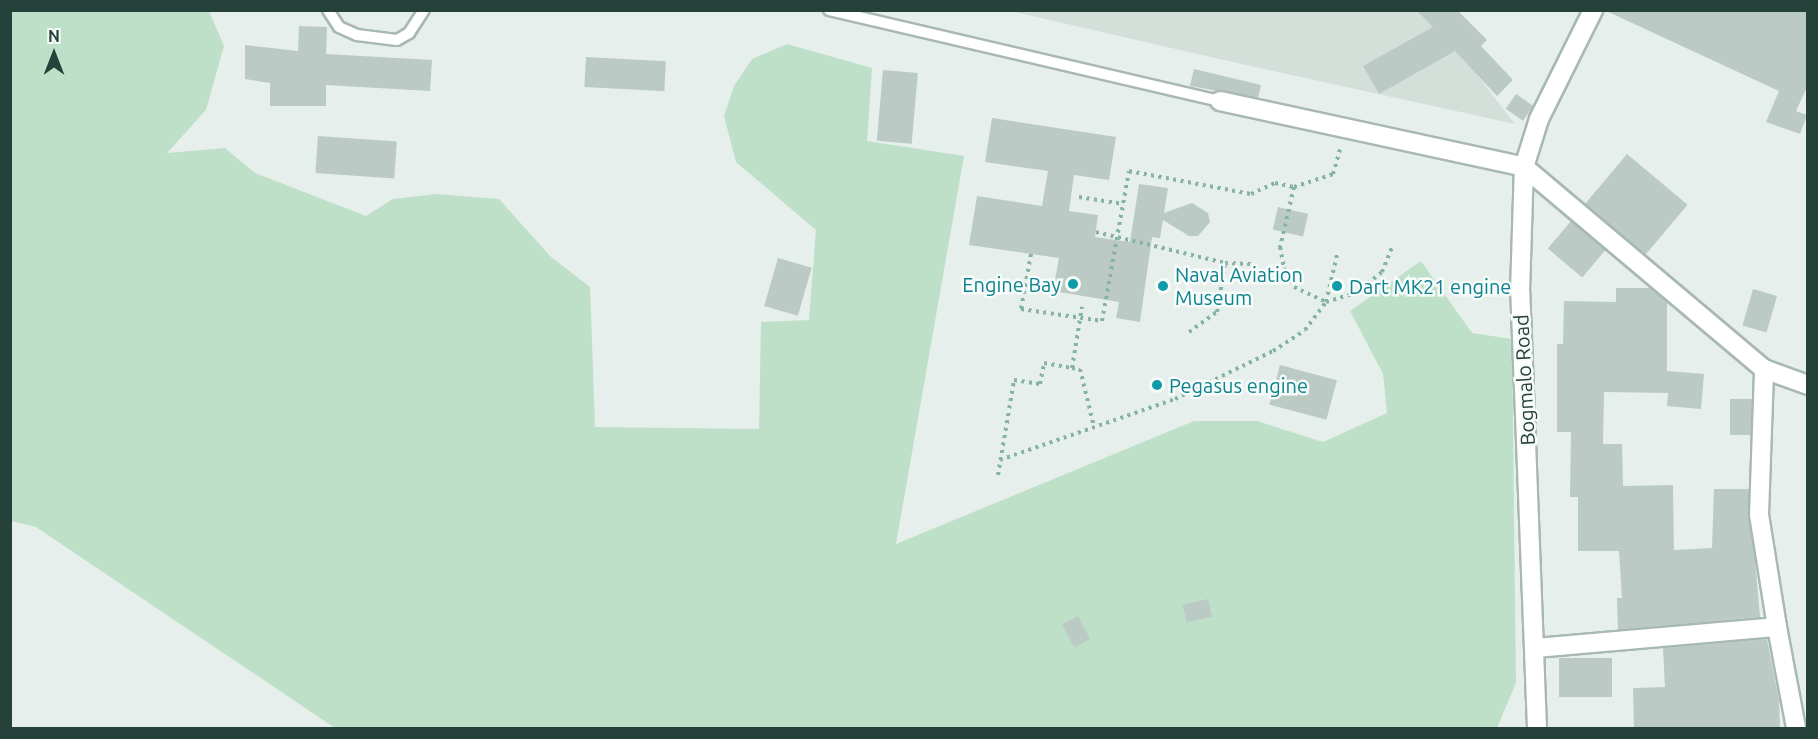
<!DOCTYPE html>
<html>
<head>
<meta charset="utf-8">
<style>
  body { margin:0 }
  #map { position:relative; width:1818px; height:739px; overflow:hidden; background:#e6efeb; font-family:Ubuntu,sans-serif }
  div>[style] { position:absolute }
  .built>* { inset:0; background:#d4dfda }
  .green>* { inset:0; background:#bfe0c8 }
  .building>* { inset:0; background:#bbcac4; transform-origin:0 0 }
  .path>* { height:4px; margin-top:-2px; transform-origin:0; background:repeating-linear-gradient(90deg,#86b3a5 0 3px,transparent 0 7.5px) }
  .roads { filter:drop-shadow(2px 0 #a8b8b2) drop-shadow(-2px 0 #a8b8b2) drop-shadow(0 2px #a8b8b2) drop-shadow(0 -2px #a8b8b2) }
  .lane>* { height:10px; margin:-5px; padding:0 5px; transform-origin:5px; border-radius:5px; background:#fff }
  .street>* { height:18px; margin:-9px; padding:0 9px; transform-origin:9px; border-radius:9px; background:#fff }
  .secondary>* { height:18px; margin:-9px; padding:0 9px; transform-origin:9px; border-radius:9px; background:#fff }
  .dots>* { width:16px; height:16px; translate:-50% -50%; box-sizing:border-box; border:3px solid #f7fbf9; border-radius:50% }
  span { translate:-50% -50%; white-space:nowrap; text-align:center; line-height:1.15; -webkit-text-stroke:5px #f7fbf9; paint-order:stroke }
  .culture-label { font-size:20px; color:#0d838f }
  .left { translate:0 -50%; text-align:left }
  .right { translate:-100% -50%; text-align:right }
  .street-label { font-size:20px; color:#24423a }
  .frame { position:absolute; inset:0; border:12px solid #24423a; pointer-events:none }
  .north { position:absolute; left:24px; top:24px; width:60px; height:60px; -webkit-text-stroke:4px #f7fbf9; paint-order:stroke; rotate:0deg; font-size:16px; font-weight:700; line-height:24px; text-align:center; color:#24423a }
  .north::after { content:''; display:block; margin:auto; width:21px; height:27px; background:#24423a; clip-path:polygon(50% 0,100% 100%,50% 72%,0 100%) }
</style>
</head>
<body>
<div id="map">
  <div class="built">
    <i style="clip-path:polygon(1010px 11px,1428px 11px,1515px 124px,1237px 63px)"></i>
  </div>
  <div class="green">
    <i style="clip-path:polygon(11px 11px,209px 11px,224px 46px,206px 110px,167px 153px,225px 148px,255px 173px,366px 216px,393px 199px,436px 194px,499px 199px,550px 256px,590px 287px,595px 427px,759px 429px,761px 322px,809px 320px,816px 230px,736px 162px,724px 116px,734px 86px,752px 59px,787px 44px,872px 68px,867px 141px,964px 156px,896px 544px,1194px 421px,1257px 421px,1323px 442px,1387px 413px,1383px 374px,1350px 311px,1421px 261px,1472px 333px,1512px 339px,1516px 683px,1497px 728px,335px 728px,36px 527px,11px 521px)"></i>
  </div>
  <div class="building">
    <i style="clip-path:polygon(1416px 10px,1457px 10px,1487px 40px,1481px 46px,1513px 80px,1497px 96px,1455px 51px,1379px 94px,1363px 66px,1433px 27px)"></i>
    <i style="clip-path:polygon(1604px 10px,1808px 10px,1808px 85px,1796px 111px,1807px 115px,1800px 134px,1766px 122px,1779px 91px)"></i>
    <i style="clip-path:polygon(299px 26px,327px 27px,326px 54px,432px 60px,430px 91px,326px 85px,326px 106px,270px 106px,270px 83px,245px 79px,245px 45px,298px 51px)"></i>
    <i style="left:586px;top:57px;width:80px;height:30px;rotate:3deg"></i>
    <i style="clip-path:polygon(1194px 69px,1261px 85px,1258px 98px,1190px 86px)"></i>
    <i style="left:883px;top:70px;width:35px;height:71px;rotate:5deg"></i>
    <i style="left:1516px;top:94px;width:21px;height:18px;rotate:35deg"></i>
    <i style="clip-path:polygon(992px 118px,1116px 137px,1109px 180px,1074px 175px,1069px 211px,1098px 215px,1095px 237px,1130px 242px,1139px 184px,1168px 188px,1164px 213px,1192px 203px,1208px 213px,1210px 222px,1198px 236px,1189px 236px,1163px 220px,1160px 238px,1152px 237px,1140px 322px,1116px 318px,1119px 302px,1053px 291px,1059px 258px,969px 245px,977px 196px,1042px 206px,1048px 171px,985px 162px)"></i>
    <i style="left:318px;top:136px;width:79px;height:37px;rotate:4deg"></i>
    <i style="left:1627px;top:154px;width:79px;height:65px;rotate:40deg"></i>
    <i style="left:1278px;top:207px;width:31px;height:23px;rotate:13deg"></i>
    <i style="left:1571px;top:221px;width:45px;height:36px;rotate:40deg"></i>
    <i style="left:778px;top:258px;width:35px;height:50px;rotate:16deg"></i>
    <i style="clip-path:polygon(1616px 288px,1650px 288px,1667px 302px,1667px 371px,1704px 374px,1701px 409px,1667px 406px,1668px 393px,1604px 392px,1603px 444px,1622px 444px,1623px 486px,1673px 485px,1674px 550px,1712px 548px,1714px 489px,1749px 489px,1760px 617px,1618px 630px,1617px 598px,1622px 598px,1619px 551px,1578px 551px,1578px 497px,1570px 497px,1571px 432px,1557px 432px,1557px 344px,1563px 344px,1564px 301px,1616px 302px)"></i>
    <i style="left:1753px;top:289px;width:25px;height:38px;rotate:16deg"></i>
    <i style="left:1280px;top:365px;width:59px;height:41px;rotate:15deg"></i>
    <i style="left:1730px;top:399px;width:22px;height:36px"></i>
    <i style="left:1208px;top:599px;width:18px;height:26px;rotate:77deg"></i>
    <i style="left:1078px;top:616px;width:26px;height:18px;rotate:62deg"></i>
    <i style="clip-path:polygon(1767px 639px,1779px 700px,1780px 729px,1634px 729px,1633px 688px,1665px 687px,1663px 648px)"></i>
    <i style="left:1559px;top:658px;width:53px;height:39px"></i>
  </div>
  <div class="path">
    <i style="left:1294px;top:187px;width:41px;rotate:-18.4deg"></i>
    <i style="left:1333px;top:174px;width:29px;rotate:-74deg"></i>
    <i style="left:1079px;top:197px;width:45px;rotate:9deg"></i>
    <i style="left:1096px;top:232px;width:133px;rotate:13.5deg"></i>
    <i style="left:1225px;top:263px;width:27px;rotate:2deg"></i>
    <i style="left:1031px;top:254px;width:56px;rotate:100.3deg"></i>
    <i style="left:1021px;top:309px;width:82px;rotate:8.4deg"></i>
    <i style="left:1102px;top:321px;width:152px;rotate:-79.8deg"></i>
    <i style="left:1129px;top:171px;width:124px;rotate:10.7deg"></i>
    <i style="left:1251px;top:194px;width:26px;rotate:-25deg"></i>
    <i style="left:1275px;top:183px;width:19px;rotate:12deg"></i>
    <i style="left:1294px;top:187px;width:62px;rotate:103.1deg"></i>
    <i style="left:1280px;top:247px;width:21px;rotate:79deg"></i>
    <i style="left:1284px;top:268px;width:21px;rotate:62deg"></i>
    <i style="left:1294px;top:287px;width:35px;rotate:25deg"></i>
    <i style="left:1326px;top:302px;width:31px;rotate:-17deg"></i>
    <i style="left:1356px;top:293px;width:33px;rotate:-39deg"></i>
    <i style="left:1382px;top:272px;width:29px;rotate:-68deg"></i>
    <i style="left:1189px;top:332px;width:34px;rotate:-36deg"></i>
    <i style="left:1217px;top:312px;width:50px;rotate:-80.7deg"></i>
    <i style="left:1072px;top:368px;width:8px;rotate:7deg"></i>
    <i style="left:1080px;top:369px;width:60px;rotate:76.4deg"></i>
    <i style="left:1000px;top:460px;width:185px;rotate:-19.2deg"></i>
    <i style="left:1175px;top:399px;width:109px;rotate:-26.1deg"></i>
    <i style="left:1273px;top:351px;width:38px;rotate:-33deg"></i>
    <i style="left:1305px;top:330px;width:35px;rotate:-53deg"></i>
    <i style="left:1326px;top:302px;width:52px;rotate:-76.8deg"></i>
    <i style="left:998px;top:475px;width:96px;rotate:-80.4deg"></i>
    <i style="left:1014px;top:380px;width:26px;rotate:9deg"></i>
    <i style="left:1040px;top:384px;width:21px;rotate:-79deg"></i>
    <i style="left:1044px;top:363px;width:28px;rotate:10deg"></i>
    <i style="left:1072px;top:368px;width:62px;rotate:-80.7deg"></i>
  </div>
  <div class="roads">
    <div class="lane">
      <i style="left:328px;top:10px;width:20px;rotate:57deg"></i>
      <i style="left:339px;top:27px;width:20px;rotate:24deg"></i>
      <i style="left:357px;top:35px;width:40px;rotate:7.1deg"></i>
      <i style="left:397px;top:40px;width:14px;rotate:-30deg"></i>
      <i style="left:409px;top:33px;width:27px;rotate:-57deg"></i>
      <i style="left:829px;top:10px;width:401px;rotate:13.1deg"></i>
    </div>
    <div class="street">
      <i style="left:1220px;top:101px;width:311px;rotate:12.2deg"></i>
      <i style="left:1524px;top:167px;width:314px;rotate:40.1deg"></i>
      <i style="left:1764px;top:369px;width:47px;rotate:20deg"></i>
      <i style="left:1777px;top:627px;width:103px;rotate:79.3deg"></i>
      <i style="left:1536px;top:648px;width:242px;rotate:-5deg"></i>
      <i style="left:1777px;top:627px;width:113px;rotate:-99.1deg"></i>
      <i style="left:1759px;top:515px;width:146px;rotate:-88deg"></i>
    </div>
    <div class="secondary">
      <i style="left:1537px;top:728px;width:436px;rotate:-92.2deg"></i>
      <i style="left:1520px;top:292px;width:125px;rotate:-88.2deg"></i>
      <i style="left:1524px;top:167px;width:50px;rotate:-72.6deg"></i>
      <i style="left:1539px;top:119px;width:122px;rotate:-63.6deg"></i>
    </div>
  </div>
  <div class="dots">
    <i style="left:1073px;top:284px;background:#0f9aa8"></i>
    <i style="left:1163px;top:286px;background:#0f9aa8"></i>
    <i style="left:1337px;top:286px;background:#0f9aa8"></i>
    <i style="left:1157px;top:385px;background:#0f9aa8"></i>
  </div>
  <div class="culture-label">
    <span class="left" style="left:1175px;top:286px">Naval Aviation<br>Museum</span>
    <span class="right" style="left:1061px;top:284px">Engine Bay</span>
    <span class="left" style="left:1349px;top:286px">Dart MK21 engine</span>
    <span class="left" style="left:1169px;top:385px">Pegasus engine</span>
  </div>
  <div class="street-label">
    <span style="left:1524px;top:380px;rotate:-93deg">Bogmalo Road</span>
  </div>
  <div class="frame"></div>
  <div class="north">N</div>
</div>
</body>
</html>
